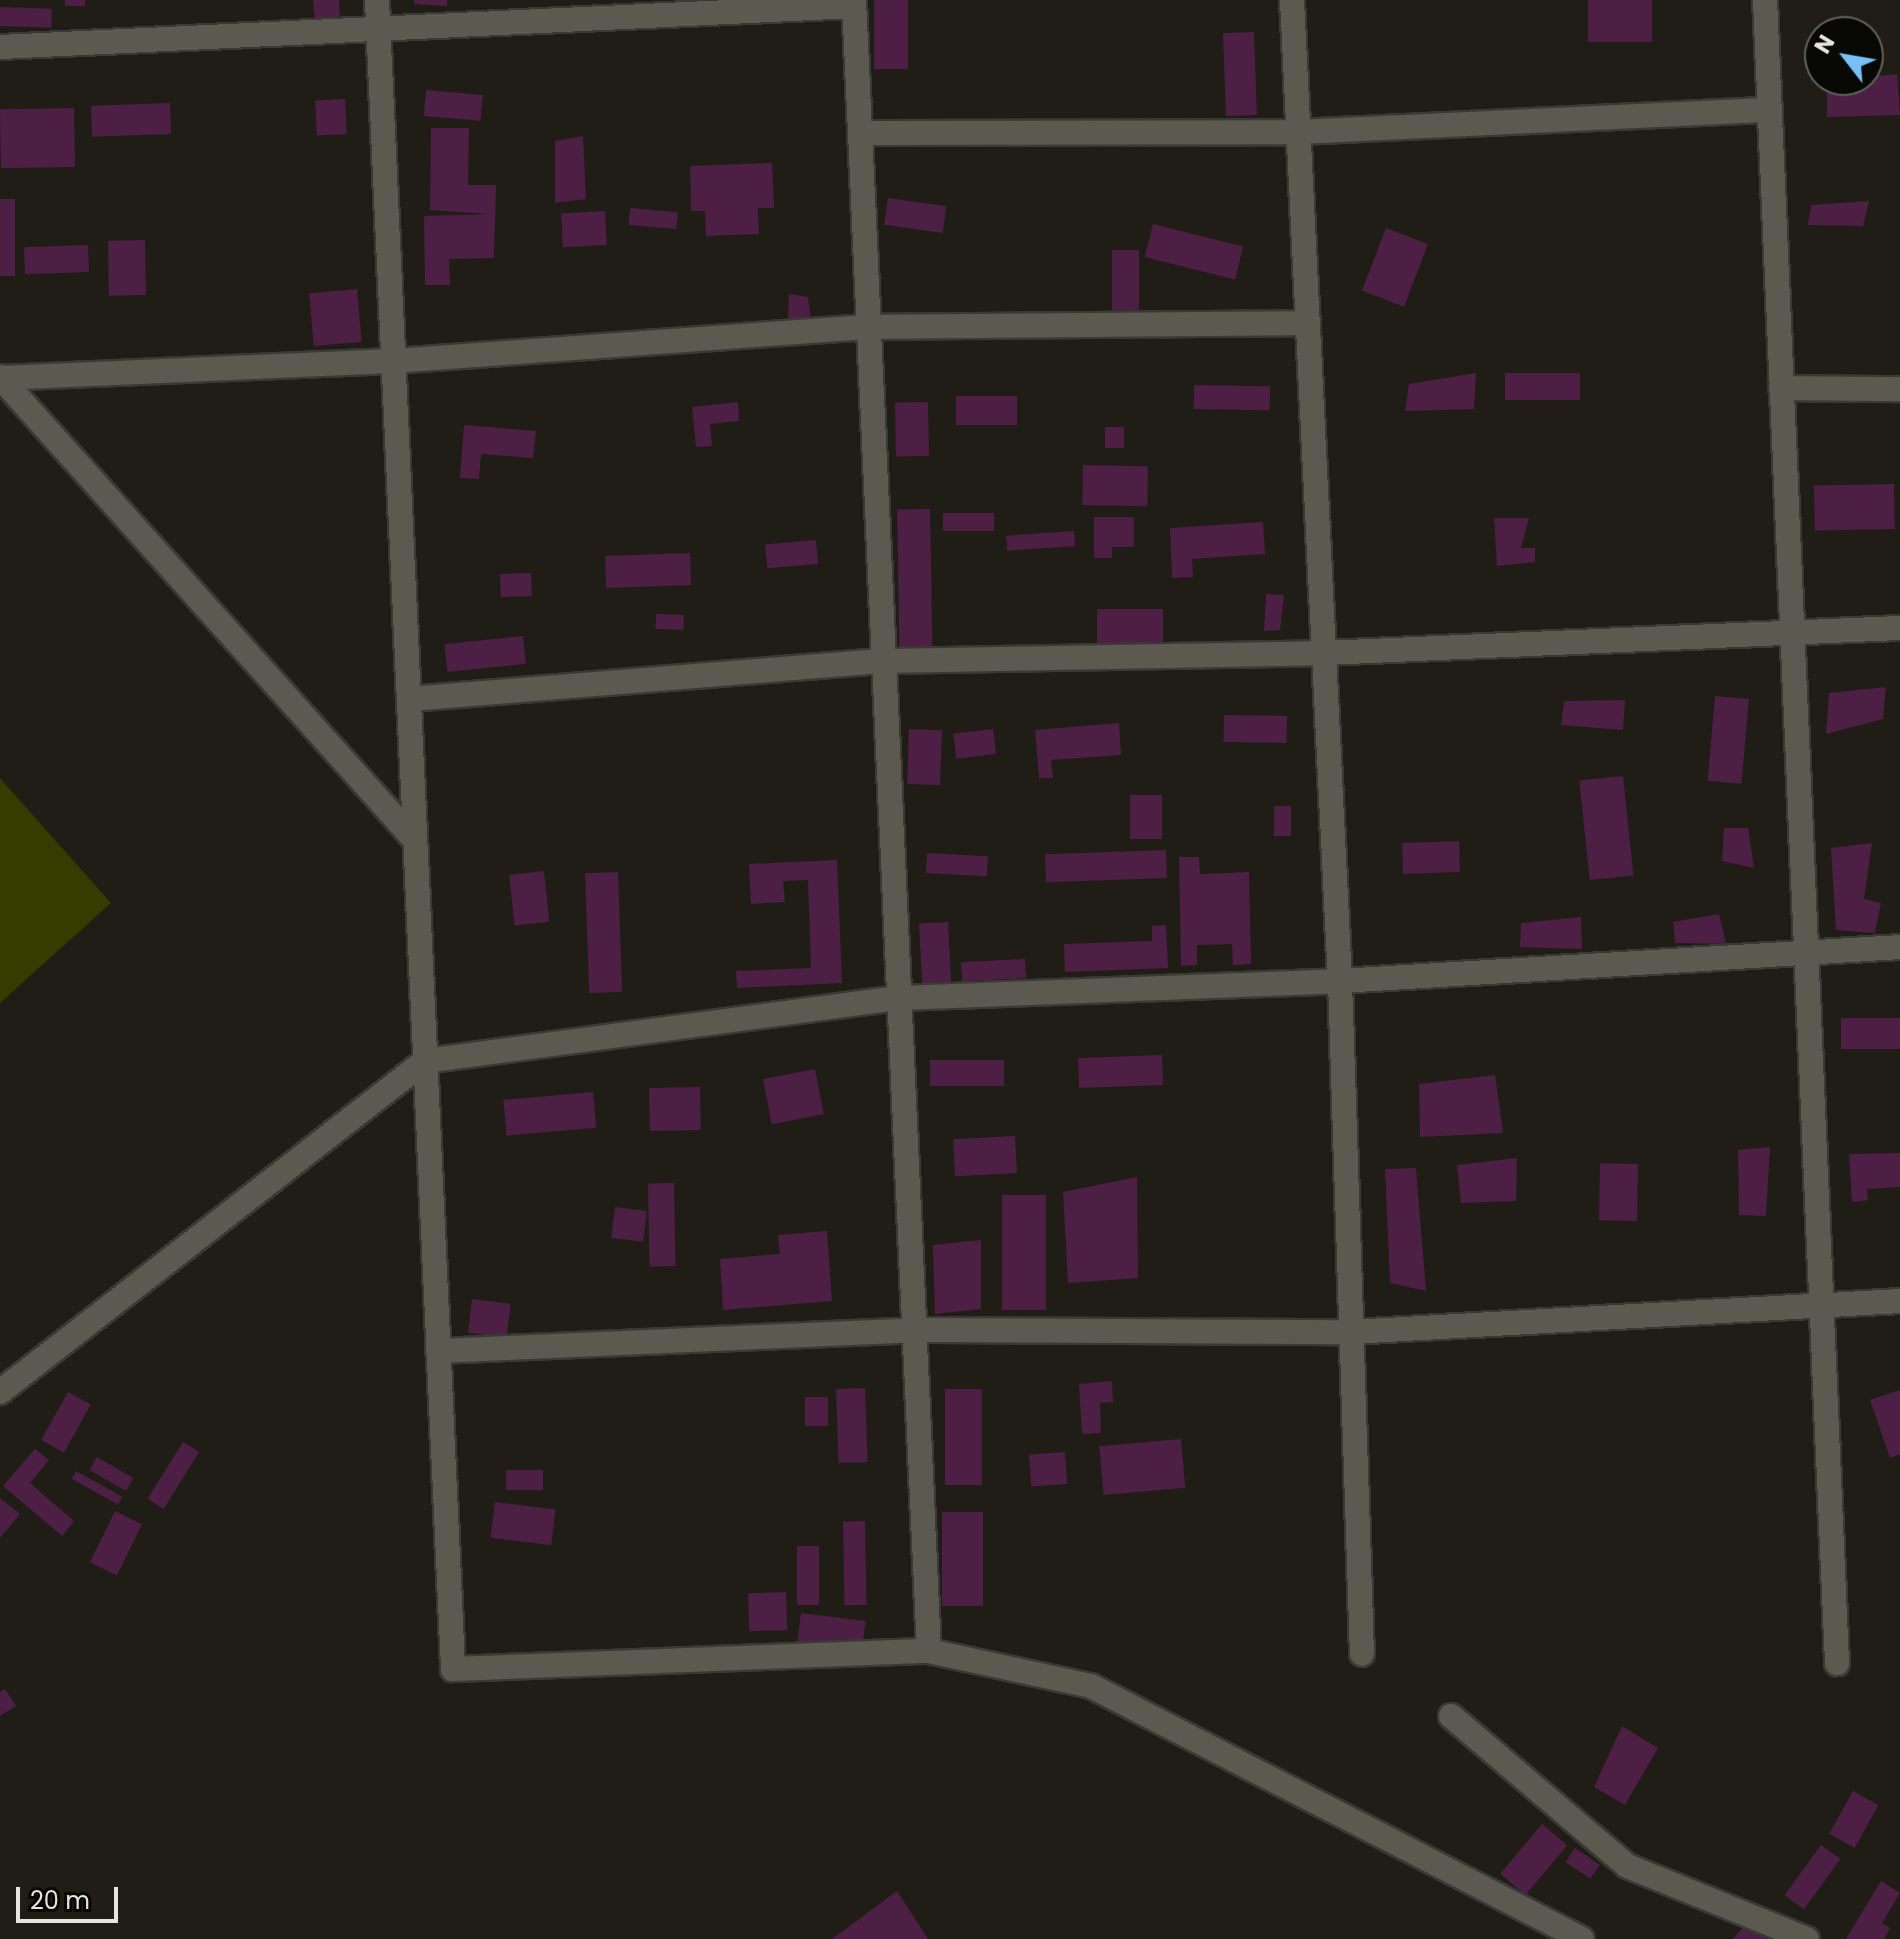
<!DOCTYPE html>
<html>
<head>
<meta charset="utf-8">
<style>
  body { margin:0 }
  #map { position:relative; width:1900px; height:1939px; overflow:hidden; background:#1f1d16; font-family:Poppins,sans-serif }
  div>[style] { position:absolute }
  .green>* { inset:0; background:#363b00 }
  .building>* { inset:0; background:#4e1f44; transform-origin:0 0 }
  .roads { filter:drop-shadow(2px 0 #3a3934) drop-shadow(-2px 0 #3a3934) drop-shadow(0 2px #3a3934) drop-shadow(0 -2px #3a3934) }
  .minor>* { height:24px; margin:-12px; padding:0 12px; transform-origin:12px; border-radius:12px; background:#5b5950 }
  span { translate:-50% -50%; white-space:nowrap; text-align:center; line-height:1.15; -webkit-text-stroke:6px #080805; paint-order:stroke }
  .north { position:absolute; left:1804px; top:16px; width:80px; height:80px; box-sizing:border-box; background:#080805; border:2px solid #61605d; border-radius:50%; rotate:301deg; font-size:22px; font-weight:700; line-height:32px; text-align:center; color:#e6e5e0 }
  .north::after { content:''; display:block; margin:auto; width:28px; height:36px; background:#76c0f7; clip-path:polygon(50% 0,100% 100%,50% 72%,0 100%) }
  .scale { position:absolute; left:16px; top:1887px; width:102px; height:36px; box-sizing:border-box; border:4px solid #e6e5e0; border-top:0; padding-left:10px; font-size:24px; line-height:28px; white-space:nowrap; color:#e6e5e0; -webkit-text-stroke:6px #080805; paint-order:stroke }
</style>
</head>
<body>
<div id="map">
  <div class="green">
    <i style="clip-path:polygon(0 778px,111px 903px,0 1003px)"></i>
  </div>
  <div class="building">
    <i style="left:65px;top:0;width:20px;height:6px"></i>
    <i style="clip-path:polygon(313px 0,339px 0,340px 19px,315px 22px)"></i>
    <i style="clip-path:polygon(414px 0,447px 0,447px 6px,414px 4px)"></i>
    <i style="left:874px;top:0;width:34px;height:69px"></i>
    <i style="left:1588px;top:0;width:64px;height:42px"></i>
    <i style="left:0;top:7px;width:52px;height:19px;rotate:2deg"></i>
    <i style="left:1254px;top:32px;width:83px;height:31px;rotate:88deg"></i>
    <i style="clip-path:polygon(1897px 74px,1900px 115px,1827px 117px,1827px 81px)"></i>
    <i style="left:426px;top:90px;width:57px;height:26px;rotate:5deg"></i>
    <i style="left:345px;top:99px;width:35px;height:30px;rotate:87deg"></i>
    <i style="left:170px;top:103px;width:31px;height:79px;rotate:88deg"></i>
    <i style="left:74px;top:108px;width:59px;height:74px;rotate:89deg"></i>
    <i style="clip-path:polygon(431px 128px,469px 128px,468px 185px,496px 185px,494px 258px,449px 259px,450px 285px,425px 285px,424px 216px,489px 214px,430px 210px)"></i>
    <i style="clip-path:polygon(583px 136px,586px 199px,555px 203px,555px 141px)"></i>
    <i style="clip-path:polygon(772px 163px,774px 208px,758px 208px,759px 234px,706px 236px,705px 211px,691px 211px,690px 166px)"></i>
    <i style="left:888px;top:198px;width:59px;height:27px;rotate:8deg"></i>
    <i style="left:0;top:199px;width:15px;height:77px"></i>
    <i style="clip-path:polygon(1869px 201px,1863px 226px,1808px 225px,1811px 205px)"></i>
    <i style="left:630px;top:208px;width:48px;height:17px;rotate:5deg"></i>
    <i style="left:605px;top:211px;width:34px;height:44px;rotate:87deg"></i>
    <i style="left:1153px;top:224px;width:93px;height:34px;rotate:14deg"></i>
    <i style="left:1386px;top:228px;width:45px;height:67px;rotate:21deg"></i>
    <i style="left:145px;top:240px;width:55px;height:37px;rotate:89deg"></i>
    <i style="left:88px;top:245px;width:27px;height:64px;rotate:88deg"></i>
    <i style="left:1112px;top:250px;width:27px;height:60px"></i>
    <i style="left:357px;top:289px;width:53px;height:48px;rotate:85deg"></i>
    <i style="clip-path:polygon(789px 294px,808px 297px,811px 321px,788px 321px)"></i>
    <i style="clip-path:polygon(1476px 373px,1474px 409px,1405px 411px,1409px 384px)"></i>
    <i style="left:1505px;top:373px;width:75px;height:27px"></i>
    <i style="left:1194px;top:385px;width:76px;height:24px;rotate:1deg"></i>
    <i style="left:956px;top:396px;width:61px;height:29px"></i>
    <i style="clip-path:polygon(738px 402px,739px 421px,710px 424px,712px 446px,696px 447px,692px 407px)"></i>
    <i style="left:928px;top:402px;width:54px;height:33px;rotate:89deg"></i>
    <i style="clip-path:polygon(464px 425px,536px 431px,533px 458px,481px 454px,479px 479px,460px 478px)"></i>
    <i style="left:1105px;top:427px;width:19px;height:21px"></i>
    <i style="left:1083px;top:465px;width:65px;height:40px;rotate:1deg"></i>
    <i style="left:1894px;top:484px;width:45px;height:80px;rotate:89deg"></i>
    <i style="left:930px;top:509px;width:138px;height:33px;rotate:89deg"></i>
    <i style="left:994px;top:513px;width:18px;height:51px;rotate:90deg"></i>
    <i style="clip-path:polygon(1094px 517px,1134px 517px,1134px 547px,1112px 547px,1112px 558px,1094px 558px)"></i>
    <i style="clip-path:polygon(1494px 518px,1529px 518px,1521px 548px,1535px 548px,1535px 562px,1497px 566px)"></i>
    <i style="clip-path:polygon(1263px 522px,1265px 554px,1192px 559px,1193px 577px,1172px 578px,1170px 528px)"></i>
    <i style="left:1074px;top:531px;width:15px;height:68px;rotate:86deg"></i>
    <i style="left:816px;top:540px;width:24px;height:51px;rotate:85deg"></i>
    <i style="left:690px;top:553px;width:32px;height:85px;rotate:88deg"></i>
    <i style="left:531px;top:573px;width:23px;height:31px;rotate:88deg"></i>
    <i style="clip-path:polygon(1266px 594px,1284px 595px,1280px 630px,1264px 631px)"></i>
    <i style="left:1163px;top:609px;width:35px;height:66px;rotate:90deg"></i>
    <i style="left:656px;top:614px;width:28px;height:15px;rotate:2deg"></i>
    <i style="left:523px;top:636px;width:28px;height:79px;rotate:84deg"></i>
    <i style="clip-path:polygon(1886px 687px,1883px 719px,1826px 734px,1829px 693px)"></i>
    <i style="left:1715px;top:696px;width:34px;height:85px;rotate:5deg"></i>
    <i style="clip-path:polygon(1625px 700px,1623px 730px,1561px 725px,1564px 701px)"></i>
    <i style="left:1224px;top:715px;width:63px;height:27px;rotate:1deg"></i>
    <i style="clip-path:polygon(1119px 723px,1121px 755px,1051px 760px,1053px 778px,1039px 778px,1035px 730px)"></i>
    <i style="left:909px;top:729px;width:33px;height:55px;rotate:2deg"></i>
    <i style="left:993px;top:729px;width:25px;height:40px;rotate:83deg"></i>
    <i style="left:1623px;top:776px;width:100px;height:44px;rotate:84deg"></i>
    <i style="left:1162px;top:795px;width:44px;height:32px;rotate:90deg"></i>
    <i style="left:1274px;top:806px;width:17px;height:30px"></i>
    <i style="clip-path:polygon(1724px 828px,1748px 828px,1754px 868px,1722px 861px)"></i>
    <i style="left:1459px;top:841px;width:31px;height:57px;rotate:88deg"></i>
    <i style="clip-path:polygon(1872px 843px,1864px 899px,1881px 903px,1875px 933px,1836px 930px,1831px 848px)"></i>
    <i style="left:1166px;top:850px;width:28px;height:121px;rotate:88deg"></i>
    <i style="left:927px;top:853px;width:61px;height:20px;rotate:3deg"></i>
    <i style="clip-path:polygon(1179px 857px,1199px 857px,1200px 874px,1249px 872px,1251px 964px,1233px 965px,1232px 944px,1197px 945px,1197px 965px,1181px 966px)"></i>
    <i style="clip-path:polygon(837px 860px,842px 983px,737px 988px,736px 971px,811px 968px,808px 880px,783px 881px,785px 902px,751px 904px,749px 864px)"></i>
    <i style="left:544px;top:871px;width:51px;height:35px;rotate:84deg"></i>
    <i style="left:618px;top:872px;width:120px;height:33px;rotate:88deg"></i>
    <i style="clip-path:polygon(1719px 914px,1726px 944px,1675px 943px,1673px 922px)"></i>
    <i style="clip-path:polygon(1581px 917px,1582px 949px,1520px 947px,1521px 923px)"></i>
    <i style="left:948px;top:922px;width:62px;height:29px;rotate:87deg"></i>
    <i style="clip-path:polygon(1166px 925px,1168px 968px,1065px 972px,1064px 944px,1152px 941px,1152px 926px)"></i>
    <i style="left:1025px;top:959px;width:19px;height:64px;rotate:87deg"></i>
    <i style="left:1900px;top:1018px;width:31px;height:59px;rotate:90deg"></i>
    <i style="left:1162px;top:1055px;width:30px;height:84px;rotate:88deg"></i>
    <i style="left:1004px;top:1060px;width:26px;height:74px;rotate:90deg"></i>
    <i style="left:815px;top:1069px;width:46px;height:53px;rotate:79deg"></i>
    <i style="clip-path:polygon(1495px 1075px,1503px 1133px,1420px 1137px,1419px 1084px)"></i>
    <i style="left:700px;top:1087px;width:43px;height:51px;rotate:89deg"></i>
    <i style="left:593px;top:1092px;width:36px;height:90px;rotate:85deg"></i>
    <i style="left:1015px;top:1136px;width:37px;height:62px;rotate:87deg"></i>
    <i style="clip-path:polygon(1770px 1147px,1766px 1216px,1739px 1215px,1738px 1150px)"></i>
    <i style="clip-path:polygon(1900px 1153px,1900px 1187px,1867px 1189px,1868px 1200px,1852px 1202px,1849px 1154px)"></i>
    <i style="clip-path:polygon(1517px 1158px,1516px 1201px,1461px 1203px,1457px 1165px)"></i>
    <i style="left:1638px;top:1164px;width:57px;height:38px;rotate:91deg"></i>
    <i style="clip-path:polygon(1416px 1168px,1426px 1291px,1390px 1283px,1385px 1169px)"></i>
    <i style="clip-path:polygon(1137px 1177px,1138px 1278px,1068px 1283px,1063px 1192px)"></i>
    <i style="left:674px;top:1183px;width:83px;height:26px;rotate:89deg"></i>
    <i style="left:1046px;top:1195px;width:115px;height:44px;rotate:90deg"></i>
    <i style="left:615px;top:1207px;width:32px;height:31px;rotate:7deg"></i>
    <i style="clip-path:polygon(827px 1231px,832px 1301px,723px 1310px,720px 1259px,780px 1254px,778px 1235px)"></i>
    <i style="clip-path:polygon(981px 1240px,981px 1309px,935px 1314px,933px 1245px)"></i>
    <i style="left:472px;top:1299px;width:39px;height:34px;rotate:7deg"></i>
    <i style="clip-path:polygon(1112px 1381px,1113px 1402px,1100px 1403px,1101px 1433px,1082px 1434px,1079px 1384px)"></i>
    <i style="left:865px;top:1388px;width:74px;height:29px;rotate:88deg"></i>
    <i style="left:945px;top:1389px;width:37px;height:96px"></i>
    <i style="clip-path:polygon(1900px 1390px,1900px 1454px,1890px 1458px,1870px 1400px)"></i>
    <i style="left:68px;top:1392px;width:26px;height:55px;rotate:29deg"></i>
    <i style="left:805px;top:1397px;width:23px;height:29px"></i>
    <i style="left:1181px;top:1439px;width:49px;height:82px;rotate:85deg"></i>
    <i style="left:183px;top:1442px;width:19px;height:67px;rotate:32deg"></i>
    <i style="clip-path:polygon(35px 1449px,49px 1460px,30px 1483px,74px 1521px,62px 1536px,3px 1486px)"></i>
    <i style="left:1065px;top:1452px;width:32px;height:36px;rotate:86deg"></i>
    <i style="left:97px;top:1457px;width:42px;height:15px;rotate:30deg"></i>
    <i style="left:543px;top:1470px;width:20px;height:37px;rotate:90deg"></i>
    <i style="left:76px;top:1471px;width:53px;height:9px;rotate:29deg"></i>
    <i style="clip-path:polygon(0 1498px,20px 1514px,0 1538px)"></i>
    <i style="left:495px;top:1502px;width:61px;height:36px;rotate:7deg"></i>
    <i style="left:115px;top:1511px;width:30px;height:57px;rotate:26deg"></i>
    <i style="left:942px;top:1512px;width:41px;height:94px"></i>
    <i style="left:865px;top:1521px;width:84px;height:22px;rotate:89deg"></i>
    <i style="left:797px;top:1546px;width:22px;height:59px"></i>
    <i style="left:786px;top:1592px;width:38px;height:38px;rotate:88deg"></i>
    <i style="left:801px;top:1613px;width:65px;height:29px;rotate:7deg"></i>
    <i style="clip-path:polygon(5px 1689px,16px 1706px,0 1716px,0 1692px)"></i>
    <i style="clip-path:polygon(1622px 1726px,1658px 1748px,1625px 1805px,1594px 1787px)"></i>
    <i style="left:1853px;top:1791px;width:29px;height:49px;rotate:29deg"></i>
    <i style="left:1542px;top:1824px;width:33px;height:65px;rotate:40deg"></i>
    <i style="left:1821px;top:1845px;width:24px;height:62px;rotate:36deg"></i>
    <i style="left:1575px;top:1848px;width:30px;height:17px;rotate:34deg"></i>
    <i style="clip-path:polygon(1881px 1881px,1900px 1893px,1882px 1923px,1890px 1928px,1884px 1939px,1846px 1939px)"></i>
    <i style="clip-path:polygon(897px 1891px,928px 1939px,832px 1939px)"></i>
    <i style="clip-path:polygon(1747px 1922px,1766px 1939px,1733px 1939px)"></i>
  </div>
  <div class="roads">
    <div class="minor">
      <i style="left:377px;top:0;width:1671px;rotate:87.39deg"></i>
      <i style="left:453px;top:1669px;width:476px;rotate:-2.2deg"></i>
      <i style="left:854px;top:0;width:1653px;rotate:87.4deg"></i>
      <i style="left:929px;top:1651px;width:166px;rotate:12.2deg"></i>
      <i style="left:1091px;top:1686px;width:552px;rotate:27.26deg"></i>
      <i style="left:1292px;top:0;width:982px;rotate:87.2deg"></i>
      <i style="left:1340px;top:981px;width:673px;rotate:88.13deg"></i>
      <i style="left:1765px;top:0;width:1665px;rotate:87.52deg"></i>
      <i style="left:0;top:47px;width:855px;rotate:-2.75deg"></i>
      <i style="left:860px;top:133px;width:438px;rotate:-0.1deg"></i>
      <i style="left:1298px;top:132px;width:472px;rotate:-2.7deg"></i>
      <i style="left:0;top:377px;width:622px;rotate:48.13deg"></i>
      <i style="left:1px;top:378px;width:392px;rotate:-2.5deg"></i>
      <i style="left:393px;top:361px;width:477px;rotate:-4.1deg"></i>
      <i style="left:869px;top:327px;width:439px;rotate:-0.5deg"></i>
      <i style="left:1781px;top:388px;width:119px;rotate:0.5deg"></i>
      <i style="left:409px;top:699px;width:477px;rotate:-4.6deg"></i>
      <i style="left:884px;top:661px;width:440px;rotate:-1deg"></i>
      <i style="left:1324px;top:653px;width:577px;rotate:-2.49deg"></i>
      <i style="left:438px;top:1351px;width:477px;rotate:-2.5deg"></i>
      <i style="left:915px;top:1330px;width:436px;rotate:0.3deg"></i>
      <i style="left:1351px;top:1332px;width:550px;rotate:-3.23deg"></i>
      <i style="left:0;top:1392px;width:539px;rotate:-37.91deg"></i>
      <i style="left:425px;top:1061px;width:479px;rotate:-7.6deg"></i>
      <i style="left:900px;top:998px;width:440px;rotate:-2.2deg"></i>
      <i style="left:1340px;top:981px;width:561px;rotate:-3.47deg"></i>
      <i style="left:1451px;top:1716px;width:231px;rotate:40.4deg"></i>
      <i style="left:1627px;top:1866px;width:194px;rotate:22.1deg"></i>
    </div>
  </div>
  <div class="north">N</div>
  <div class="scale">20 m</div>
</div>
</body>
</html>
